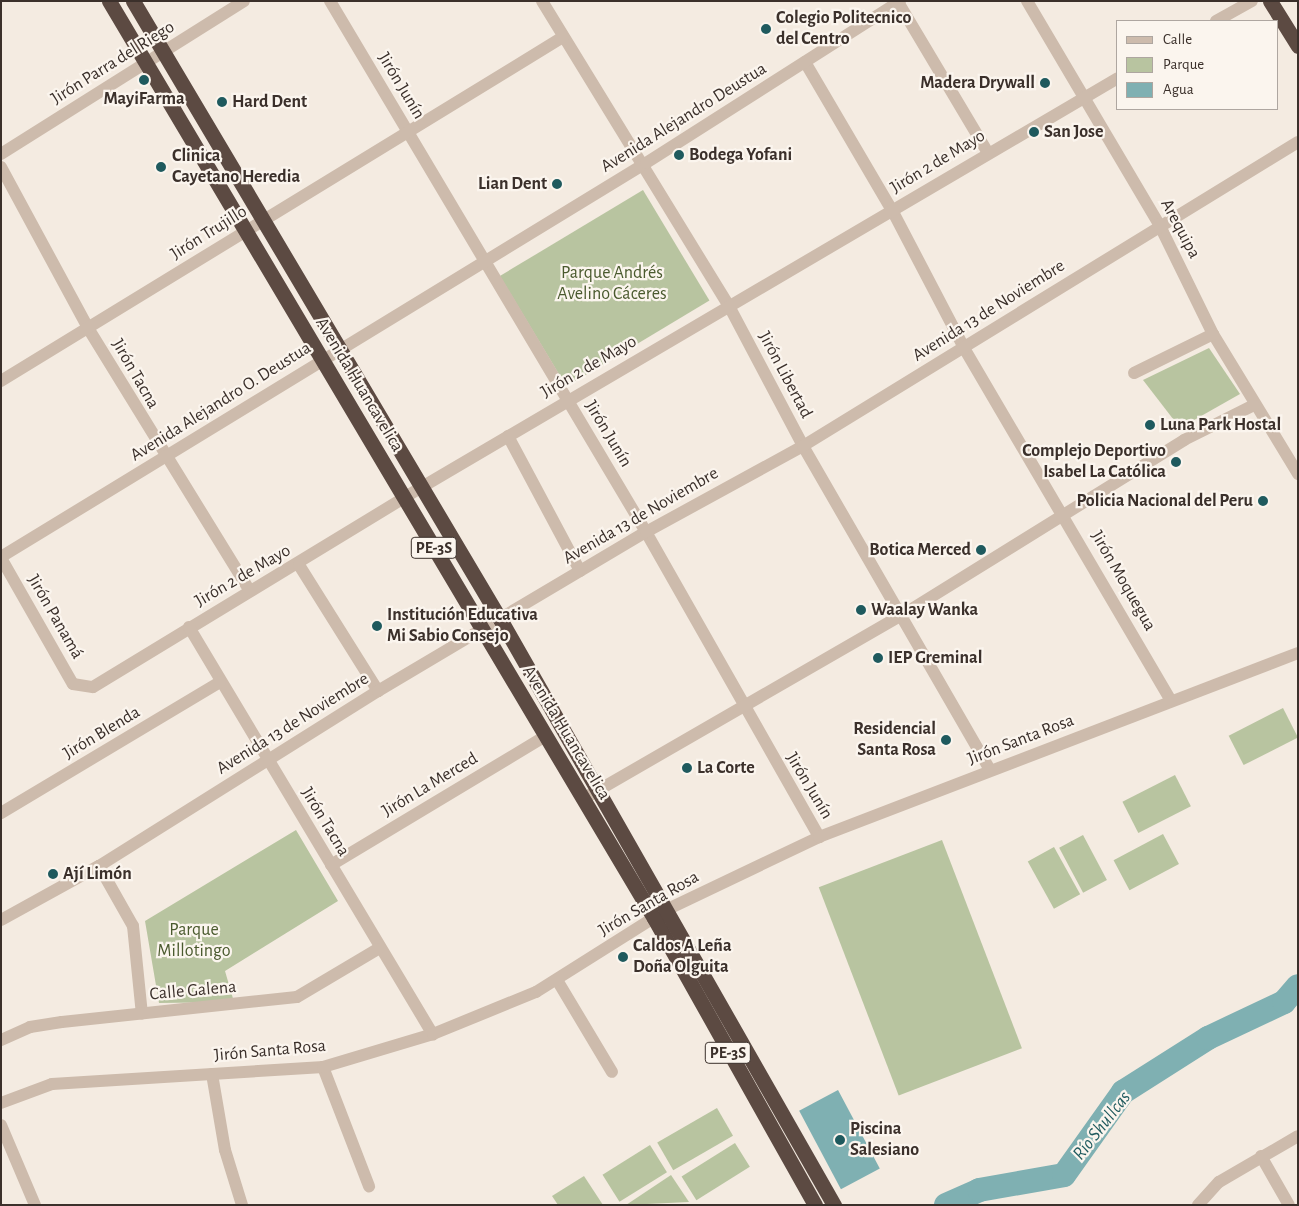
<!DOCTYPE html>
<html>
<head>
<meta charset="utf-8">
<style>
  body { margin:0 }
  #map { position:relative; width:1299px; height:1206px; overflow:hidden; background:#f4ebe1; font-family:"Alegreya Sans",sans-serif }
  div>[style] { position:absolute }
  .green>* { inset:0; background:#b8c4a0; transform-origin:0 0 }
  .water>* { inset:0; background:#7fb0b2; transform-origin:0 0 }
  .river>* { height:24px; margin:-12px; padding:0 12px; transform-origin:12px; border-radius:12px; background:#7fb0b2 }
  .minor>* { height:12px; margin:-6px; padding:0 6px; transform-origin:6px; border-radius:6px; background:#cdbbac }
  .highway>* { height:15px; margin:-7.5px; padding:0 7.5px; transform-origin:7.5px; border-radius:7.5px; background:#5c4a42 }
  .dots>* { width:14px; height:14px; translate:-50% -50%; box-sizing:border-box; border:2px solid #fbf5ee; border-radius:50% }
  span { translate:-50% -50%; white-space:nowrap; text-align:center; line-height:1.15; -webkit-text-stroke:4.5px #fbf5ee; paint-order:stroke }
  .shield-label span { padding:1px 4px; background:#fbf5ee; border:1px solid; border-radius:4px; -webkit-text-stroke-width:0 }
  .shield-label { font-size:16px; color:#3b302b; font-weight:700 }
  .poi-label { font-size:18px; color:#3b302b; font-weight:700 }
  .left { translate:0 -50%; text-align:left }
  .right { translate:-100% -50%; text-align:right }
  .street-label { font-size:18px; color:#3b302b }
  .park-label { font-size:18px; color:#4a5a2e }
  .water-label { font-size:19px; color:#1f5a5e; font-style:italic }
  .frame { position:absolute; inset:0; border:2px solid #3b302b; pointer-events:none }
  .legend { position:absolute; left:1116px; top:20px; width:162px; height:90px; box-sizing:border-box; background:#fbf5ee; border:1px solid #aea6a0; margin:0; padding:6px 9px; list-style:none; font-size:15px; color:#3b302b }
  .legend li { display:flex; align-items:center; gap:10px; height:25px }
  .legend b { width:25px; border:1px solid #aea6a0 }
</style>
</head>
<body>
<div id="map">
  <div class="green">
    <i style="left:643px;top:190px;width:129px;height:167px;rotate:59deg"></i>
    <i style="clip-path:polygon(1209px 348px,1240px 394px,1180px 428px,1143px 380px)"></i>
    <i style="left:1283px;top:708px;width:33px;height:61px;rotate:63deg"></i>
    <i style="left:1175px;top:775px;width:35px;height:59px;rotate:63deg"></i>
    <i style="clip-path:polygon(296px 830px,338px 901px,225px 971px,234px 1002px,159px 1003px,145px 921px)"></i>
    <i style="left:1163px;top:834px;width:34px;height:56px;rotate:62deg"></i>
    <i style="left:1083px;top:835px;width:51px;height:27px;rotate:62deg"></i>
    <i style="left:942px;top:840px;width:223px;height:132px;rotate:69deg"></i>
    <i style="left:1054px;top:847px;width:54px;height:30px;rotate:61deg"></i>
    <i style="left:717px;top:1108px;width:32px;height:69px;rotate:60deg"></i>
    <i style="left:735px;top:1143px;width:28px;height:63px;rotate:58deg"></i>
    <i style="left:650px;top:1145px;width:32px;height:56px;rotate:58deg"></i>
    <i style="clip-path:polygon(671px 1175px,689px 1202px,626px 1205px)"></i>
    <i style="clip-path:polygon(584px 1176px,603px 1205px,558px 1205px,552px 1196px)"></i>
  </div>
  <div class="water">
    <i style="left:838px;top:1090px;width:89px;height:44px;rotate:62deg"></i>
  </div>
  <div class="river">
    <i style="left:946px;top:1205px;width:36px;rotate:-24deg"></i>
    <i style="left:979px;top:1190px;width:86px;rotate:-10deg"></i>
    <i style="left:1064px;top:1175px;width:102px;rotate:-54.6deg"></i>
    <i style="left:1123px;top:1092px;width:101px;rotate:-32.4deg"></i>
    <i style="left:1208px;top:1038px;width:84px;rotate:-25.3deg"></i>
    <i style="left:1284px;top:1002px;width:21px;rotate:-49deg"></i>
  </div>
  <div class="minor">
    <i style="left:330px;top:1px;width:618px;rotate:59.24deg"></i>
    <i style="left:646px;top:532px;width:351px;rotate:60.4deg"></i>
    <i style="left:542px;top:1px;width:358px;rotate:58.5deg"></i>
    <i style="left:729px;top:306px;width:158px;rotate:62.1deg"></i>
    <i style="left:803px;top:446px;width:374px;rotate:60deg"></i>
    <i style="left:1027px;top:1px;width:259px;rotate:59.4deg"></i>
    <i style="left:1159px;top:224px;width:123px;rotate:63.9deg"></i>
    <i style="left:1213px;top:334px;width:164px;rotate:58.7deg"></i>
    <i style="left:898px;top:2px;width:176px;rotate:59.2deg"></i>
    <i style="left:1216px;top:21px;width:41px;rotate:-29.1deg"></i>
    <i style="left:805px;top:62px;width:172px;rotate:59.6deg"></i>
    <i style="left:892px;top:210px;width:156px;rotate:62.4deg"></i>
    <i style="left:964px;top:348px;width:409px;rotate:59.6deg"></i>
    <i style="left:1px;top:154px;width:287px;rotate:-32.2deg"></i>
    <i style="left:1px;top:167px;width:183px;rotate:61.6deg"></i>
    <i style="left:88px;top:328px;width:309px;rotate:58.4deg"></i>
    <i style="left:1134px;top:373px;width:88px;rotate:-26.3deg"></i>
    <i style="left:1px;top:381px;width:659px;rotate:-31.47deg"></i>
    <i style="left:508px;top:436px;width:153px;rotate:61.9deg"></i>
    <i style="left:1px;top:557px;width:756px;rotate:-31.42deg"></i>
    <i style="left:646px;top:163px;width:301px;rotate:-32.5deg"></i>
    <i style="left:1px;top:558px;width:145px;rotate:60.3deg"></i>
    <i style="left:73px;top:684px;width:20px;rotate:9deg"></i>
    <i style="left:93px;top:687px;width:385px;rotate:-31.3deg"></i>
    <i style="left:422px;top:487px;width:807px;rotate:-30.44deg"></i>
    <i style="left:299px;top:565px;width:149px;rotate:57.9deg"></i>
    <i style="left:189px;top:627px;width:475px;rotate:59.1deg"></i>
    <i style="left:583px;top:799px;width:368px;rotate:-30deg"></i>
    <i style="left:902px;top:615px;width:332px;rotate:-31.8deg"></i>
    <i style="left:1184px;top:440px;width:78px;rotate:-26.6deg"></i>
    <i style="left:1px;top:813px;width:255px;rotate:-30.9deg"></i>
    <i style="left:331px;top:865px;width:251px;rotate:-31deg"></i>
    <i style="left:99px;top:866px;width:69px;rotate:60.5deg"></i>
    <i style="left:133px;top:926px;width:88px;rotate:84.2deg"></i>
    <i style="left:1px;top:920px;width:112px;rotate:-28.9deg"></i>
    <i style="left:99px;top:866px;width:329px;rotate:-32.1deg"></i>
    <i style="left:378px;top:691px;width:312px;rotate:-30.7deg"></i>
    <i style="left:646px;top:532px;width:179px;rotate:-28.7deg"></i>
    <i style="left:803px;top:446px;width:581px;rotate:-31.56deg"></i>
    <i style="left:557px;top:980px;width:107px;rotate:59.1deg"></i>
    <i style="left:1px;top:1040px;width:32px;rotate:-24deg"></i>
    <i style="left:30px;top:1027px;width:32px;rotate:-9deg"></i>
    <i style="left:62px;top:1022px;width:236px;rotate:-6.1deg"></i>
    <i style="left:297px;top:997px;width:94px;rotate:-30.7deg"></i>
    <i style="left:323px;top:1067px;width:128px;rotate:68.9deg"></i>
    <i style="left:212px;top:1074px;width:77px;rotate:80.3deg"></i>
    <i style="left:225px;top:1150px;width:58px;rotate:72.8deg"></i>
    <i style="left:1px;top:1103px;width:54px;rotate:-20.4deg"></i>
    <i style="left:52px;top:1084px;width:272px;rotate:-3.6deg"></i>
    <i style="left:323px;top:1067px;width:115px;rotate:-16.7deg"></i>
    <i style="left:433px;top:1034px;width:111px;rotate:-22.2deg"></i>
    <i style="left:536px;top:992px;width:154px;rotate:-32.2deg"></i>
    <i style="left:666px;top:910px;width:170px;rotate:-25.5deg"></i>
    <i style="left:819px;top:837px;width:513px;rotate:-21.01deg"></i>
    <i style="left:1px;top:1125px;width:87px;rotate:67deg"></i>
    <i style="left:1261px;top:1156px;width:56px;rotate:60.3deg"></i>
    <i style="left:1198px;top:1205px;width:31px;rotate:-48deg"></i>
    <i style="left:1219px;top:1182px;width:91px;rotate:-30.2deg"></i>
  </div>
  <div class="highway">
    <i style="left:109px;top:1px;width:1067px;rotate:59.28deg"></i>
    <i style="left:654px;top:918px;width:329px;rotate:60.7deg"></i>
    <i style="left:133px;top:1px;width:719px;rotate:59.3deg"></i>
    <i style="left:500px;top:619px;width:675px;rotate:60.32deg"></i>
    <i style="left:1270px;top:1px;width:53px;rotate:58.1deg"></i>
  </div>
  <div class="dots">
    <i style="left:766px;top:29px;background:#1f5a5e"></i>
    <i style="left:144px;top:80px;background:#1f5a5e"></i>
    <i style="left:1045px;top:83px;background:#1f5a5e"></i>
    <i style="left:222px;top:102px;background:#1f5a5e"></i>
    <i style="left:1034px;top:132px;background:#1f5a5e"></i>
    <i style="left:679px;top:155px;background:#1f5a5e"></i>
    <i style="left:161px;top:167px;background:#1f5a5e"></i>
    <i style="left:557px;top:184px;background:#1f5a5e"></i>
    <i style="left:1150px;top:425px;background:#1f5a5e"></i>
    <i style="left:1176px;top:462px;background:#1f5a5e"></i>
    <i style="left:1263px;top:501px;background:#1f5a5e"></i>
    <i style="left:981px;top:550px;background:#1f5a5e"></i>
    <i style="left:861px;top:610px;background:#1f5a5e"></i>
    <i style="left:377px;top:626px;background:#1f5a5e"></i>
    <i style="left:878px;top:658px;background:#1f5a5e"></i>
    <i style="left:946px;top:740px;background:#1f5a5e"></i>
    <i style="left:687px;top:768px;background:#1f5a5e"></i>
    <i style="left:53px;top:874px;background:#1f5a5e"></i>
    <i style="left:623px;top:957px;background:#1f5a5e"></i>
    <i style="left:840px;top:1140px;background:#1f5a5e"></i>
  </div>
  <div class="shield-label">
    <span style="left:434px;top:548px">PE-3S</span>
    <span style="left:728px;top:1053px">PE-3S</span>
  </div>
  <div class="poi-label">
    <span class="left" style="left:776px;top:29px">Colegio Politecnico<br>del Centro</span>
    <span class="right" style="left:1035px;top:83px">Madera Drywall</span>
    <span style="left:144px;top:99px">MayiFarma</span>
    <span class="left" style="left:232px;top:102px">Hard Dent</span>
    <span class="left" style="left:1044px;top:132px">San Jose</span>
    <span class="left" style="left:689px;top:155px">Bodega Yofani</span>
    <span class="left" style="left:172px;top:167px">Clinica<br>Cayetano Heredia</span>
    <span class="right" style="left:547px;top:184px">Lian Dent</span>
    <span class="left" style="left:1160px;top:425px">Luna Park Hostal</span>
    <span class="right" style="left:1166px;top:462px">Complejo Deportivo<br>Isabel La Católica</span>
    <span class="right" style="left:1253px;top:501px">Policia Nacional del Peru</span>
    <span class="right" style="left:971px;top:550px">Botica Merced</span>
    <span class="left" style="left:871px;top:610px">Waalay Wanka</span>
    <span class="left" style="left:387px;top:626px">Institución Educativa<br>Mi Sabio Consejo</span>
    <span class="left" style="left:888px;top:658px">IEP Greminal</span>
    <span class="right" style="left:936px;top:740px">Residencial<br>Santa Rosa</span>
    <span class="left" style="left:697px;top:768px">La Corte</span>
    <span class="left" style="left:63px;top:874px">Ají Limón</span>
    <span class="left" style="left:633px;top:957px">Caldos A Leña<br>Doña Olguita</span>
    <span class="left" style="left:850px;top:1140px">Piscina<br>Salesiano</span>
  </div>
  <div class="street-label">
    <span style="left:113px;top:63px;rotate:-32deg">Jirón Parra del Riego</span>
    <span style="left:401px;top:86px;rotate:59deg">Jirón Junín</span>
    <span style="left:684px;top:118px;rotate:-32deg">Avenida Alejandro Deustua</span>
    <span style="left:938px;top:162px;rotate:-31deg">Jirón 2 de Mayo</span>
    <span style="left:1180px;top:229px;rotate:62deg">Arequipa</span>
    <span style="left:209px;top:233px;rotate:-32deg">Jirón Trujillo</span>
    <span style="left:989px;top:311px;rotate:-32deg">Avenida 13 de Noviembre</span>
    <span style="left:589px;top:367px;rotate:-30deg">Jirón 2 de Mayo</span>
    <span style="left:135px;top:374px;rotate:60deg">Jirón Tacna</span>
    <span style="left:785px;top:375px;rotate:62deg">Jirón Libertad</span>
    <span style="left:359px;top:385px;rotate:59deg">Avenida Huancavelica</span>
    <span style="left:221px;top:402px;rotate:-32deg">Avenida Alejandro O. Deustua</span>
    <span style="left:608px;top:434px;rotate:59deg">Jirón Junín</span>
    <span style="left:641px;top:516px;rotate:-30deg">Avenida 13 de Noviembre</span>
    <span style="left:243px;top:576px;rotate:-30deg">Jirón 2 de Mayo</span>
    <span style="left:1123px;top:581px;rotate:60deg">Jirón Moquegua</span>
    <span style="left:55px;top:617px;rotate:60deg">Jirón Panamá</span>
    <span style="left:293px;top:724px;rotate:-32deg">Avenida 13 de Noviembre</span>
    <span style="left:102px;top:733px;rotate:-31deg">Jirón Blenda</span>
    <span style="left:566px;top:733px;rotate:59deg">Avenida Huancavelica</span>
    <span style="left:1021px;top:740px;rotate:-21deg">Jirón Santa Rosa</span>
    <span style="left:430px;top:785px;rotate:-31deg">Jirón La Merced</span>
    <span style="left:809px;top:786px;rotate:59deg">Jirón Junín</span>
    <span style="left:325px;top:822px;rotate:59deg">Jirón Tacna</span>
    <span style="left:649px;top:904px;rotate:-30deg">Jirón Santa Rosa</span>
    <span style="left:193px;top:991px;rotate:-5deg">Calle Galena</span>
    <span style="left:270px;top:1051px;rotate:-5deg">Jirón Santa Rosa</span>
  </div>
  <div class="park-label">
    <span style="left:612px;top:284px">Parque Andrés<br>Avelino Cáceres</span>
    <span style="left:194px;top:941px">Parque<br>Millotingo</span>
  </div>
  <div class="water-label">
    <span style="left:1102px;top:1126px;rotate:-52deg">Río Shullcas</span>
  </div>
  <div class="frame"></div>
  <ul class="legend">
  <li><b style="height:6px;background:#cdbbac"></b>Calle</li>
  <li><b style="height:14px;background:#b8c4a0"></b>Parque</li>
  <li><b style="height:14px;background:#7fb0b2"></b>Agua</li>
  </ul>
</div>
</body>
</html>
